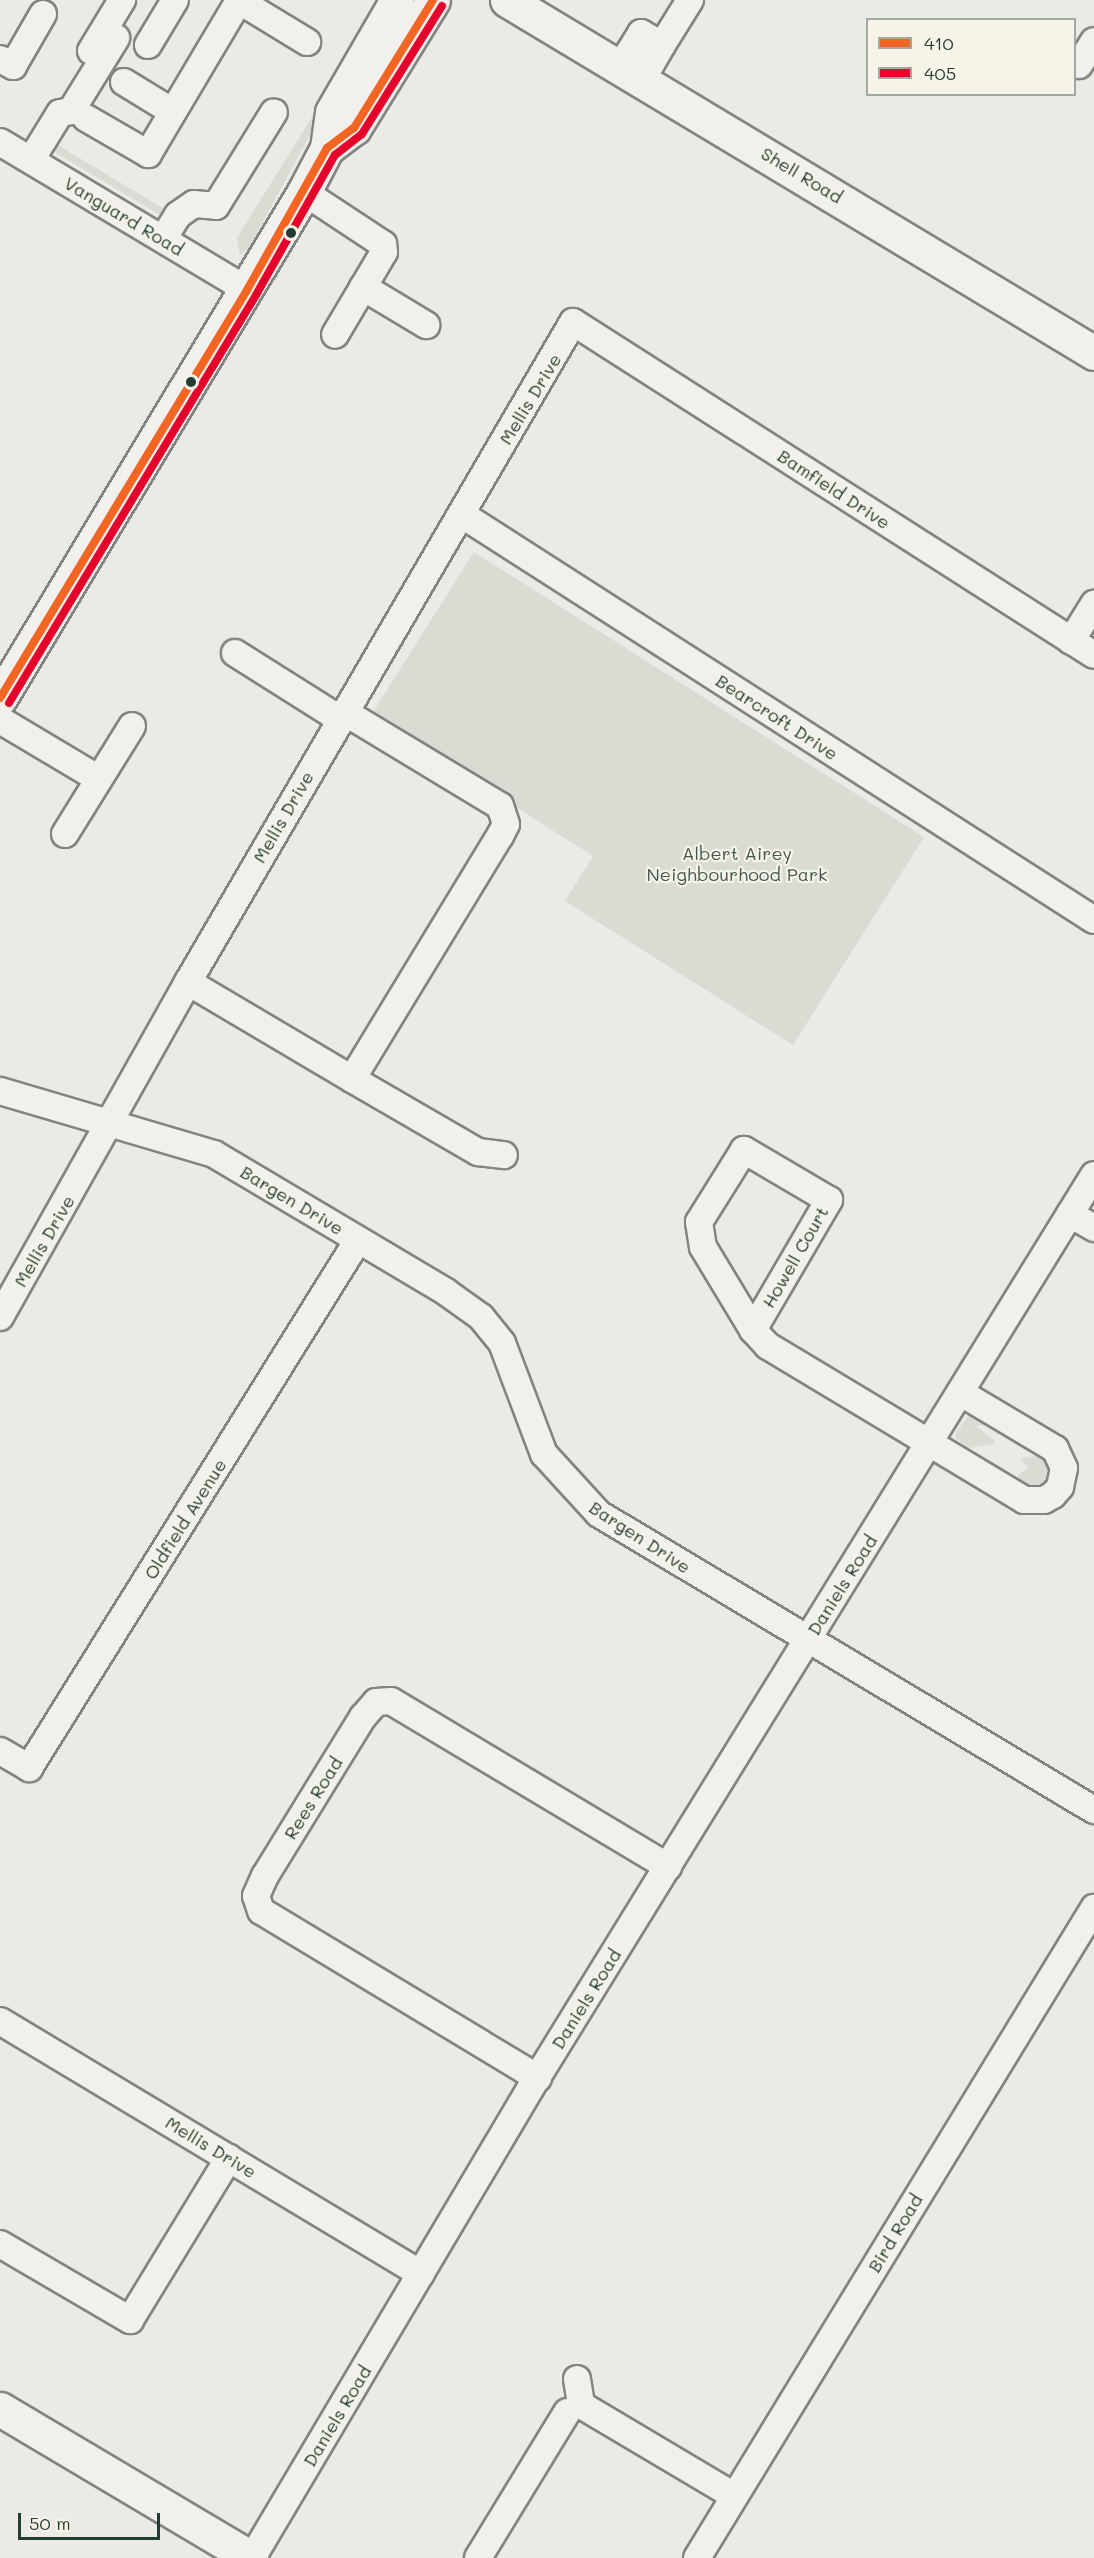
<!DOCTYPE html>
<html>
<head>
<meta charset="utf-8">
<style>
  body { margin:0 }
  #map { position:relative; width:1094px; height:2558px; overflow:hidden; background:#ebeae4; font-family:Mali,sans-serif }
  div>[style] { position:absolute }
  .green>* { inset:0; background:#dadbd2 }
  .roads { filter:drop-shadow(2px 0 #808581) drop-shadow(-2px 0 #808581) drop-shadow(0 2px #808581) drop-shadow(0 -2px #808581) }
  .minor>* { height:26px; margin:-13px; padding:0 13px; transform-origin:13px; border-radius:13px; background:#f1f0ec }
  .major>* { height:33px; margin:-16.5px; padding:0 16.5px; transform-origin:16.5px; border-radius:16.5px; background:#f1f0ec }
  .bus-1>* { height:8px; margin:-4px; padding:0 4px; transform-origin:4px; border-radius:4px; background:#f26522 }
  .bus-2>* { height:8px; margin:-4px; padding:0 4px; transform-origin:4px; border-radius:4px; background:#e4002b }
  .dots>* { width:16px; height:16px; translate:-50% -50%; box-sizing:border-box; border:3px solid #f7f3e8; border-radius:50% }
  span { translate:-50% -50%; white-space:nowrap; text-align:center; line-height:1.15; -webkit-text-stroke:4.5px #f7f3e8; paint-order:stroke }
  .street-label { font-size:18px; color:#1f3d34 }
  .park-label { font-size:18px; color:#425a51 }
  .legend { position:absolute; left:866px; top:18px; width:210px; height:78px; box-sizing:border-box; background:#f7f3e8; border:2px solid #a1aaa0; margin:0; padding:8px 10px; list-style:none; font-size:18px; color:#1f3d34 }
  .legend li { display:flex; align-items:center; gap:12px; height:30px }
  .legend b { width:30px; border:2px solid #a1aaa0 }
  .scale { position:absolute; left:18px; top:2513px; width:142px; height:27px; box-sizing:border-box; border:3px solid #1f3d34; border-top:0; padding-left:8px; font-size:18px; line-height:21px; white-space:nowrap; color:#1f3d34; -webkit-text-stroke:4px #f7f3e8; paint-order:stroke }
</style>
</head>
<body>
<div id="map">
  <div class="green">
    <i style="clip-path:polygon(365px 32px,249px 248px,240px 255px,237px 239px,241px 231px)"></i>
    <i style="clip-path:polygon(53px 142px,171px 213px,160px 215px,56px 153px)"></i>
    <i style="clip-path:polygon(474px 552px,924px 837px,793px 1045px,565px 901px,593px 856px,371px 715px)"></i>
    <i style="clip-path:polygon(972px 1411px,992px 1423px,976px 1426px,995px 1441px,993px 1444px,969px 1448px,956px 1439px,956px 1432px)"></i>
    <i style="clip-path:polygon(1049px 1454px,1050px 1483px,1034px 1487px,1019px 1480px,1018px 1475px,1028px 1467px,1021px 1461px,1023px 1458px)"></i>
  </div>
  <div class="roads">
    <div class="minor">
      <i style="left:238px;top:0;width:81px;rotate:31.3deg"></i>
      <i style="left:148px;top:45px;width:52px;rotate:-59deg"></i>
      <i style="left:662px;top:45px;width:53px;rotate:-58.1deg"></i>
      <i style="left:91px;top:51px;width:60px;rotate:-58.7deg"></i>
      <i style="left:0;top:59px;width:15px;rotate:28deg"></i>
      <i style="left:13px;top:66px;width:60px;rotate:-60deg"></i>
      <i style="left:1079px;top:65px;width:28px;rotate:-58deg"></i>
      <i style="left:620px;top:67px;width:40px;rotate:-58deg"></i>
      <i style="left:641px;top:33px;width:24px;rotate:30deg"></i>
      <i style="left:662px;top:45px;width:39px;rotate:120deg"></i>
      <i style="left:124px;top:82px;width:57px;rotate:31.5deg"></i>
      <i style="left:86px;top:118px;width:72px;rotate:30.1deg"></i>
      <i style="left:148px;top:154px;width:178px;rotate:-59.3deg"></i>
      <i style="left:0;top:142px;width:288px;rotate:30.9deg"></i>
      <i style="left:31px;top:160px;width:55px;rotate:-58.3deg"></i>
      <i style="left:60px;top:113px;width:11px;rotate:-10deg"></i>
      <i style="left:71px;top:111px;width:86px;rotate:-58.3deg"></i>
      <i style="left:304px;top:192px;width:95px;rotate:33.4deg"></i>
      <i style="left:383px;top:244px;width:8px;rotate:83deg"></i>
      <i style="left:384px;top:252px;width:96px;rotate:120.6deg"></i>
      <i style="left:163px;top:239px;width:28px;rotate:-58deg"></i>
      <i style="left:178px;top:215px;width:19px;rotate:-35deg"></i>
      <i style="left:194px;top:204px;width:22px;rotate:5deg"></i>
      <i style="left:216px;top:206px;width:110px;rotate:-58.3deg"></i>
      <i style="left:363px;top:287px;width:74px;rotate:31.1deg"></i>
      <i style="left:461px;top:514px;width:752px;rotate:32.68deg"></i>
      <i style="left:1071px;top:641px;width:44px;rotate:-58.1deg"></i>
      <i style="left:235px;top:653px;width:124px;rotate:32.2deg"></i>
      <i style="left:0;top:720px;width:115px;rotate:30.8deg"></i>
      <i style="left:65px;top:834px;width:127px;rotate:-58.2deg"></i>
      <i style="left:188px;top:982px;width:191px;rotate:30.6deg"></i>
      <i style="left:352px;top:1079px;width:285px;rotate:-58.7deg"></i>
      <i style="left:500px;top:836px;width:13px;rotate:-63deg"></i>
      <i style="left:506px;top:824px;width:19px;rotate:-108deg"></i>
      <i style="left:500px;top:806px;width:182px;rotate:-148.9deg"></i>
      <i style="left:352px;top:1079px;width:146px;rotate:30.1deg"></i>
      <i style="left:478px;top:1152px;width:26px;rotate:7deg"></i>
      <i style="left:0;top:1091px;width:223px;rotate:16.4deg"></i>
      <i style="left:214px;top:1154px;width:270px;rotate:30.7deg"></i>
      <i style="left:446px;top:1292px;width:43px;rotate:35.5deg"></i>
      <i style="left:481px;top:1317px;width:33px;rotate:51deg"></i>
      <i style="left:502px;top:1343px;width:119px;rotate:69.3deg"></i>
      <i style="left:544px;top:1454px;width:81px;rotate:47.5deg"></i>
      <i style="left:599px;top:1514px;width:577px;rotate:30.88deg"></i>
      <i style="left:1070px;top:1214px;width:28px;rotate:30deg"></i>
      <i style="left:0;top:1317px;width:384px;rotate:-60.7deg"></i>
      <i style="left:188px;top:982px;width:764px;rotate:-59.74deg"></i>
      <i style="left:573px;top:322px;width:618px;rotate:32.58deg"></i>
      <i style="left:753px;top:1330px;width:151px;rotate:-59.7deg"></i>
      <i style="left:829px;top:1200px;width:99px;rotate:-149.5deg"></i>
      <i style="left:744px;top:1150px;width:85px;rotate:122deg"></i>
      <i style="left:699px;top:1222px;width:25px;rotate:81deg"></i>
      <i style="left:703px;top:1247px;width:97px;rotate:58.9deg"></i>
      <i style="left:753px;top:1330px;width:22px;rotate:47deg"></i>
      <i style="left:768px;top:1346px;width:299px;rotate:31deg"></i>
      <i style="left:1024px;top:1500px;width:20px"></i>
      <i style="left:1044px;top:1500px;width:10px;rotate:-29deg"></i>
      <i style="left:1053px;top:1495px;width:11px;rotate:-49deg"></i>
      <i style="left:1060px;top:1487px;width:19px;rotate:-78deg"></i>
      <i style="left:1064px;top:1468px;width:21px;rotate:-115deg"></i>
      <i style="left:1055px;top:1449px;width:109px;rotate:-149.2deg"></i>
      <i style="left:0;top:1751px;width:34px;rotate:30deg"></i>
      <i style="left:29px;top:1768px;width:622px;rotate:-58.07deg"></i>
      <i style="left:0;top:2021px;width:491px;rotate:31deg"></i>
      <i style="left:538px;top:2078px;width:323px;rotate:-148.9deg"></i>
      <i style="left:261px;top:1911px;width:16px;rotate:-108deg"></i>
      <i style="left:256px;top:1896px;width:22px;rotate:-66deg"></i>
      <i style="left:265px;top:1876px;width:187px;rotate:-58.4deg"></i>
      <i style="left:363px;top:1717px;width:20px;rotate:-49deg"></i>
      <i style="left:376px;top:1702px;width:15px;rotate:-4deg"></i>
      <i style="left:391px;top:1701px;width:323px;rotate:30.9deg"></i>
      <i style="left:0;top:2244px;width:151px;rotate:30.3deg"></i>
      <i style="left:130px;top:2320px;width:190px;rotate:-58.6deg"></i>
      <i style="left:577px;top:2379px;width:26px;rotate:81deg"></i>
      <i style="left:581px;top:2405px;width:178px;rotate:30.7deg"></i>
      <i style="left:252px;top:2558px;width:545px;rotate:-59.34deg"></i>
      <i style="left:530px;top:2089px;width:1074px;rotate:-58.32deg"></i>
      <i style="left:478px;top:2558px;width:171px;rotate:-58.6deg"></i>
      <i style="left:697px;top:2558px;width:762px;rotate:-58.58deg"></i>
    </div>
    <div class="major">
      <i style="left:507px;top:0;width:685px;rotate:31.02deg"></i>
      <i style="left:327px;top:148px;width:34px;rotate:-37deg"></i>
      <i style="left:354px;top:128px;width:150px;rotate:-58.3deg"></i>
      <i style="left:0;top:698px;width:590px;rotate:-59deg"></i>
      <i style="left:304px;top:192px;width:50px;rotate:-62.4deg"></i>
      <i style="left:327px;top:148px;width:36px;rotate:-82deg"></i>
      <i style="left:332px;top:112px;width:129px;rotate:-59.9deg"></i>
      <i style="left:0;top:2409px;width:292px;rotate:30.7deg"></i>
    </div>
  </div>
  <div class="bus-1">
    <i style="left:0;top:698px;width:477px;rotate:-58.8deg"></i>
    <i style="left:247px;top:290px;width:163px;rotate:-60.6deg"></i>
    <i style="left:327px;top:148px;width:34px;rotate:-37deg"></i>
    <i style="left:354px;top:128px;width:150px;rotate:-58.3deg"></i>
  </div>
  <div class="bus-2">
    <i style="left:9px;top:703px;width:477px;rotate:-58.8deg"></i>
    <i style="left:256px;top:295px;width:161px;rotate:-60.6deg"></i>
    <i style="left:335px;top:155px;width:34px;rotate:-38deg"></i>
    <i style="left:362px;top:134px;width:151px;rotate:-58deg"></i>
  </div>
  <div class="dots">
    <i style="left:291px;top:233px;background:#1f3d34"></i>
    <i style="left:191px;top:382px;background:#1f3d34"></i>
  </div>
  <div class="street-label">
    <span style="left:802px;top:175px;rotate:31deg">Shell Road</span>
    <span style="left:124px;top:216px;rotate:31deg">Vanguard Road</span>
    <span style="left:530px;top:399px;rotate:-59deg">Mellis Drive</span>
    <span style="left:834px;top:489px;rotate:33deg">Bamfield Drive</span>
    <span style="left:777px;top:717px;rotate:33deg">Bearcroft Drive</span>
    <span style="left:283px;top:817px;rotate:-60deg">Mellis Drive</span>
    <span style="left:292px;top:1200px;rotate:31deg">Bargen Drive</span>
    <span style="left:44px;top:1241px;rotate:-60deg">Mellis Drive</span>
    <span style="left:795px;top:1257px;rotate:-60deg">Howell Court</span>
    <span style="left:185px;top:1519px;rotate:-58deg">Oldfield Avenue</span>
    <span style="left:640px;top:1537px;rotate:33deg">Bargen Drive</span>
    <span style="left:842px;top:1585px;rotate:-58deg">Daniels Road</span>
    <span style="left:313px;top:1798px;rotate:-58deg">Rees Road</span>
    <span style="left:586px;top:1999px;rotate:-58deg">Daniels Road</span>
    <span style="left:211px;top:2147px;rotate:31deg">Mellis Drive</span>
    <span style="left:895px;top:2233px;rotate:-59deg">Bird Road</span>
    <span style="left:337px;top:2416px;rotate:-59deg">Daniels Road</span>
  </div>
  <div class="park-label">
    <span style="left:737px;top:864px">Albert Airey<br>Neighbourhood Park</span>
  </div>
  <ul class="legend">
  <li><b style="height:8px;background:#f26522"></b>410</li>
  <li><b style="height:8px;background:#e4002b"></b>405</li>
  </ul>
  <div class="scale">50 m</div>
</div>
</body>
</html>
